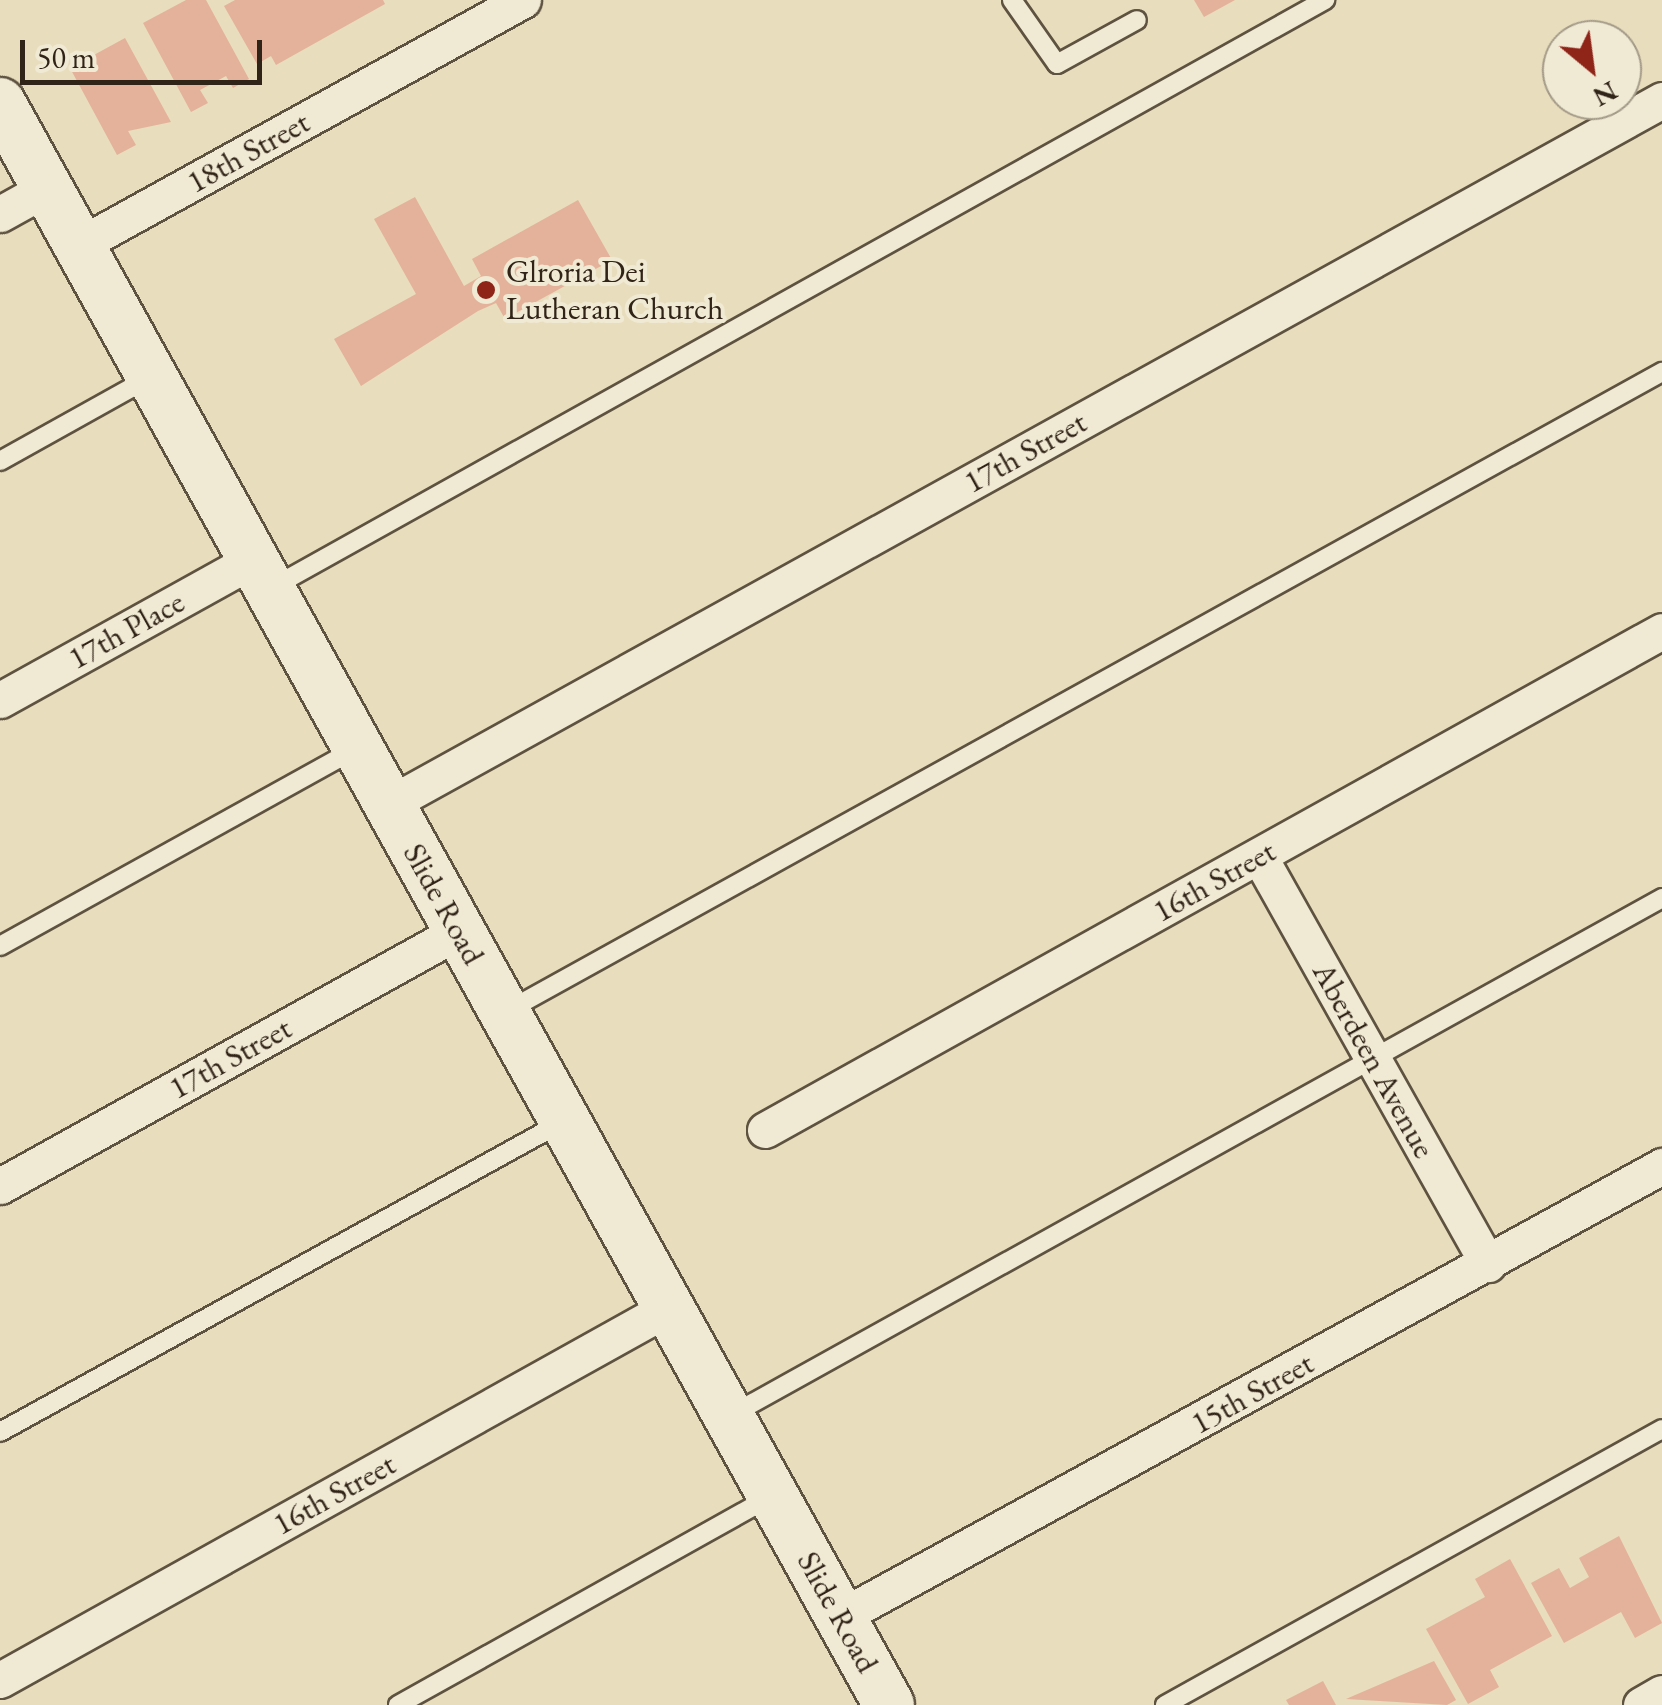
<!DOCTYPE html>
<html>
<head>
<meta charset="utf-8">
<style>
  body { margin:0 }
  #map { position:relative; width:1662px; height:1705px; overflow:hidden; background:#e8ddbc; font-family:"EB Garamond",serif }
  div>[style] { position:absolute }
  .building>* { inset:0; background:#e4b29a }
  .roads { filter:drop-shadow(2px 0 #5e5240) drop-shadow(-2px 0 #5e5240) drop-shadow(0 2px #5e5240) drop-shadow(0 -2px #5e5240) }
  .lane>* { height:18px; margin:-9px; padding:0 9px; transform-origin:9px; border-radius:9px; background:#f0e9d3 }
  .street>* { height:35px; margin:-17.5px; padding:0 17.5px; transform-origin:17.5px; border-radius:17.5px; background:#f0e9d3 }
  .secondary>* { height:50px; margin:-25px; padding:0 25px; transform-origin:25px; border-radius:25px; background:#f0e9d3 }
  .dots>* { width:28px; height:28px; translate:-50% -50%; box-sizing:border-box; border:5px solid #f0e9d3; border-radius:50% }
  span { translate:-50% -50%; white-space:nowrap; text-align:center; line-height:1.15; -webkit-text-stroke:8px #f0e9d3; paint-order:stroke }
  .street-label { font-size:32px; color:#302317 }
  .poi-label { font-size:32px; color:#302317 }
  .left { translate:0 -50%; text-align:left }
  .north { position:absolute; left:1542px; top:20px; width:100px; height:100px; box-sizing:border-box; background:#f0e9d3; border:2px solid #a39a88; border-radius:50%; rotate:151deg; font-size:28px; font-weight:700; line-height:40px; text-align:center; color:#302317 }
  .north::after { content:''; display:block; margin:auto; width:35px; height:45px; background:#8f2418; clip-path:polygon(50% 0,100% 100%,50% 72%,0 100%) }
  .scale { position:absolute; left:20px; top:40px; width:242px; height:45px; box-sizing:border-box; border:5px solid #302317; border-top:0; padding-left:12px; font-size:30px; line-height:35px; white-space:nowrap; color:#302317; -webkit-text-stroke:8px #f0e9d3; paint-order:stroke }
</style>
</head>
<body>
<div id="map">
  <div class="building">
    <i style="clip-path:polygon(186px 0,206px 0,249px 79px,233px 88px,226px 76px,200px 90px,208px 103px,191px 112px,143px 23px)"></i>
    <i style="clip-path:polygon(235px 0,383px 0,385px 4px,276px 65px,271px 56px,257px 64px,224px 6px)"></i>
    <i style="clip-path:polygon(1194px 0,1235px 0,1204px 17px)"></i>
    <i style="clip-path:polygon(125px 38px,171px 122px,128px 131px,136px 145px,117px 155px,70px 68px)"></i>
    <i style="clip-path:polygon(415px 197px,464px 286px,481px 276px,472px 259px,578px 200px,612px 260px,505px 319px,496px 303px,478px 311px,361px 386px,334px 339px,416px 294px,374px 219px)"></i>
    <i style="clip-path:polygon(1619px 1536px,1662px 1623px,1635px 1638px,1621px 1612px,1564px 1643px,1531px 1583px,1559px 1568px,1570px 1588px,1589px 1577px,1579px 1558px)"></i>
    <i style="clip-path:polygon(1510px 1559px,1552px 1636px,1490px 1670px,1499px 1687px,1468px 1704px,1426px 1629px,1485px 1597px,1475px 1579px)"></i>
    <i style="clip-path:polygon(1434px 1661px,1456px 1700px,1447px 1705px,1346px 1699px)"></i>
    <i style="clip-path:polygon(1323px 1681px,1336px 1705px,1289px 1705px,1286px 1700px)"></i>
  </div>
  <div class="roads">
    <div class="lane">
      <i style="left:1012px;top:0;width:78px;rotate:54.9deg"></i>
      <i style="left:1057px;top:64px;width:91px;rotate:-28.8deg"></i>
      <i style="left:0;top:461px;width:173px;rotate:-29.1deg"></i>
      <i style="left:273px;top:587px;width:1205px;rotate:-29.16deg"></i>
      <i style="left:0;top:946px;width:408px;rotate:-29deg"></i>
      <i style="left:509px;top:1010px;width:1318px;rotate:-28.96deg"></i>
      <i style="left:731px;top:1415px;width:1065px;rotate:-29.04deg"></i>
      <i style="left:0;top:1432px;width:644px;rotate:-28.87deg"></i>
      <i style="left:398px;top:1705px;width:428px;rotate:-29.2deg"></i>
      <i style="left:1165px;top:1705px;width:568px;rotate:-29.04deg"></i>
    </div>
    <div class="street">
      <i style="left:0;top:214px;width:54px;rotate:-29deg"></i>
      <i style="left:79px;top:245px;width:507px;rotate:-28.89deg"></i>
      <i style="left:0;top:700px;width:289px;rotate:-29deg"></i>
      <i style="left:389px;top:804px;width:1455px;rotate:-28.94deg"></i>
      <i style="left:1259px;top:856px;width:468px;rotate:60.7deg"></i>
      <i style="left:765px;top:1130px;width:1026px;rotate:-29.09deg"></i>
      <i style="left:0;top:1186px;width:525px;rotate:-29.05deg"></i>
      <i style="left:840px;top:1617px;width:938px;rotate:-28.75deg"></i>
      <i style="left:0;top:1680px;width:765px;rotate:-29.11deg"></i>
      <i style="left:1641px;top:1705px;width:24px;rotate:-30deg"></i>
    </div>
    <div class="secondary">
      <i style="left:0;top:103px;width:1832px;rotate:60.97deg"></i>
    </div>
  </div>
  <div class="dots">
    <i style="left:486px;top:290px;background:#8f2418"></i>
  </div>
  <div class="street-label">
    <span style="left:248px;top:152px;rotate:-29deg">18th Street</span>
    <span style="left:1025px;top:452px;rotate:-29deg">17th Street</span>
    <span style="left:126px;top:630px;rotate:-29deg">17th Place</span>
    <span style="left:1214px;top:881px;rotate:-29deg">16th Street</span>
    <span style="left:444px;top:904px;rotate:61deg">Slide Road</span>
    <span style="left:230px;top:1058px;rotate:-29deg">17th Street</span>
    <span style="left:1374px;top:1060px;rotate:61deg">Aberdeen Avenue</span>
    <span style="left:1252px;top:1393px;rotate:-29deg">15th Street</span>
    <span style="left:334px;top:1494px;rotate:-29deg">16th Street</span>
    <span style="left:838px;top:1612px;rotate:61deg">Slide Road</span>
  </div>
  <div class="poi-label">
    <span class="left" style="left:506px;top:290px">Glroria Dei<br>Lutheran Church</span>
  </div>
  <div class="north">N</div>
  <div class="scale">50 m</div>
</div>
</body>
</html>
